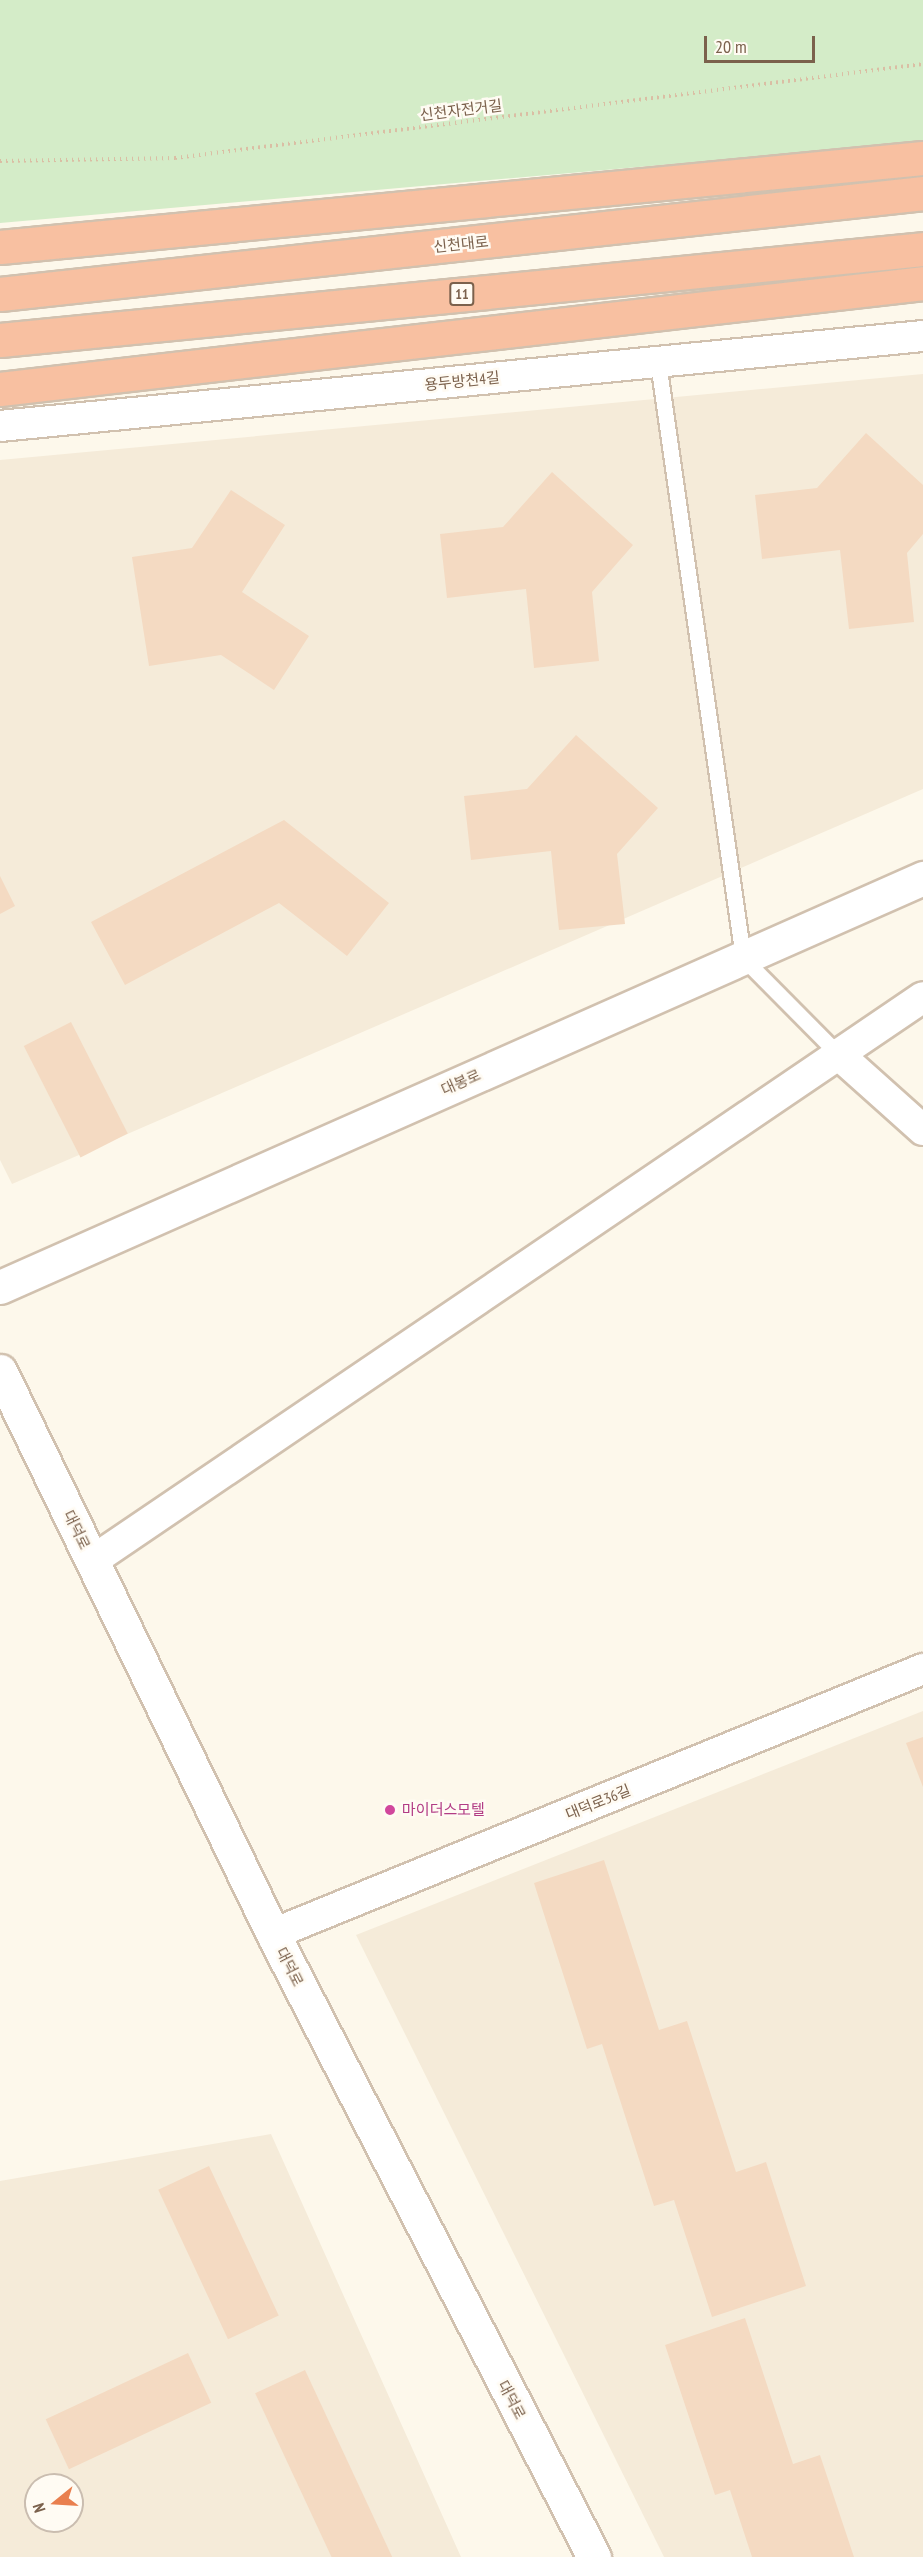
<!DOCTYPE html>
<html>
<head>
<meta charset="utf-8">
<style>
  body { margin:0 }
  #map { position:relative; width:923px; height:2557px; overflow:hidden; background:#fdf8eb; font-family:"PT Sans Narrow","Noto Sans KR",sans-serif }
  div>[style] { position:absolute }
  .residential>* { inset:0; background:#f5ebd9 }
  .green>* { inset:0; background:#d4ecc8 }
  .building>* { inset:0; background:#f4dac2; transform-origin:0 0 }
  .path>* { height:4px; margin-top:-2px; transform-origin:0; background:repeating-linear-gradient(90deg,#dabea4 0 1.5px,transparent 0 6px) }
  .roads { filter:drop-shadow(2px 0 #d1c1af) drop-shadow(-2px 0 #d1c1af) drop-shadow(0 2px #d1c1af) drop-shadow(0 -2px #d1c1af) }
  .lane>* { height:15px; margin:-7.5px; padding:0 7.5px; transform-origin:7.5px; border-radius:7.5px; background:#fff }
  .street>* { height:30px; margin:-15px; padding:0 15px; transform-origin:15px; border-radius:15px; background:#fff }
  .secondary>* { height:33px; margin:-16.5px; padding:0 16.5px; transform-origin:16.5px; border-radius:16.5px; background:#fff }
  .highway>* { height:33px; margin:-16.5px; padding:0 16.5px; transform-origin:16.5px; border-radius:16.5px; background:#f8c0a1 }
  .dots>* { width:16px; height:16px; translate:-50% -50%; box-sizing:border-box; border:3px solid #fffbf3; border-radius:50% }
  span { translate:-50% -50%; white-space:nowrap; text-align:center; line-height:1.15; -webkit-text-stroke:5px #fffbf3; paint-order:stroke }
  .shield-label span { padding:2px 4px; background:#fffbf3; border:2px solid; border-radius:4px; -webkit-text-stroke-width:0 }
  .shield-label { font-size:14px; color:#7b614c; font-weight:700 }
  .street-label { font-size:15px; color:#7b614c }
  .hotel-label { font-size:15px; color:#b23c85 }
  .left { translate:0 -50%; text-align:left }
  .north { position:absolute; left:24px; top:2473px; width:60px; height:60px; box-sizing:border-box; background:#fffbf3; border:2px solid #cabdb0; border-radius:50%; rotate:252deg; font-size:16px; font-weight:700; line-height:24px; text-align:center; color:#7b614c }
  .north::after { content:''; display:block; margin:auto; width:21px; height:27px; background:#e97f4e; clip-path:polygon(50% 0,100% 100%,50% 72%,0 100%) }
  .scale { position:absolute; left:704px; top:36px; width:111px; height:27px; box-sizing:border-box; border:3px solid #7b614c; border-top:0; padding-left:8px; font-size:18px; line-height:21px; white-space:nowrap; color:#7b614c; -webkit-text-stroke:4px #fffbf3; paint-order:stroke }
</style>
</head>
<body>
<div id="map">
  <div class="residential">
    <i style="clip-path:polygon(923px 374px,923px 789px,12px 1184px,0 1160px,0 460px)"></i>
    <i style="clip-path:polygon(923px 1711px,923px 2557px,664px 2557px,356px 1935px)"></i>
    <i style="clip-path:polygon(evenodd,271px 2134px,461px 2557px,0 2557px,0 2181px,271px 2134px,36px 2485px,72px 2485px,72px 2521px,36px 2521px,36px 2485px)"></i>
  </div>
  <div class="green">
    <i style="clip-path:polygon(0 0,923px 0,923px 142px,0 223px)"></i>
  </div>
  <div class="building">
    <i style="clip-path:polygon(866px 433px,923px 485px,923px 534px,907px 553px,914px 622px,849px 629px,840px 550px,762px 559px,755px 495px,817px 488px)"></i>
    <i style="clip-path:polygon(552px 472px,633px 545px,592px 592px,599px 661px,534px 668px,526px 589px,447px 598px,440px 534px,503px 527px)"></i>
    <i style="clip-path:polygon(231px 490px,285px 525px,242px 592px,309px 636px,274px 690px,221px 655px,149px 666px,132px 557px,192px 548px)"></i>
    <i style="clip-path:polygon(576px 735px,658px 808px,617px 854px,625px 924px,559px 930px,551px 851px,471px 860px,464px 796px,527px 789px)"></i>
    <i style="clip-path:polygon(284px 820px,389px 903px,347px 956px,279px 903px,125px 985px,91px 922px)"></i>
    <i style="clip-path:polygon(0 876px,15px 906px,0 914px)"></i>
    <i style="left:71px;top:1022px;width:125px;height:53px;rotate:63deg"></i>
    <i style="clip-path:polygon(923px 1737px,923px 1787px,906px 1743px)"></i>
    <i style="clip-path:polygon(604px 1860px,659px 2030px,687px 2021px,736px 2172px,766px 2162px,806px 2286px,712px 2317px,674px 2200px,654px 2206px,602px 2044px,587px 2049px,534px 1883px)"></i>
    <i style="left:209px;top:2166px;width:165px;height:56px;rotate:65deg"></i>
    <i style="clip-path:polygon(745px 2318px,793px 2464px,820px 2455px,854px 2557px,752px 2557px,730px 2490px,715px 2495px,665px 2345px)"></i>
    <i style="left:188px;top:2353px;width:55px;height:157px;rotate:65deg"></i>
    <i style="left:305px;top:2370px;width:207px;height:55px;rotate:65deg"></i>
  </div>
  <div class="path">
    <i style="left:0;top:161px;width:175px;rotate:-1deg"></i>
    <i style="left:175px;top:158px;width:754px;rotate:-7.16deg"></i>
  </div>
  <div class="roads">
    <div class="lane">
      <i style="left:658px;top:362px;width:602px;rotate:81.88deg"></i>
      <i style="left:743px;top:958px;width:135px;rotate:45.3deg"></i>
    </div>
    <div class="street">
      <i style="left:0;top:426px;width:927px;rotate:-5.57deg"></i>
      <i style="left:838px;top:1054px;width:114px;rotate:41.8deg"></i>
      <i style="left:92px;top:1561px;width:1004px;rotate:-34.16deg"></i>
      <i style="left:273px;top:1934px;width:702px;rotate:-22.18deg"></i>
    </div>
    <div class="secondary">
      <i style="left:0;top:1287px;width:1010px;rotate:-23.9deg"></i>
      <i style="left:0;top:1371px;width:626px;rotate:64.13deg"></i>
      <i style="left:273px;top:1934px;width:701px;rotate:62.74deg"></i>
    </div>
    <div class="highway">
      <i style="left:0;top:247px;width:927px;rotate:-5.51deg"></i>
      <i style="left:0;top:294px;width:929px;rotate:-6.24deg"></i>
      <i style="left:0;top:340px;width:927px;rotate:-5.63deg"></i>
      <i style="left:0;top:389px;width:929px;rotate:-6.55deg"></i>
    </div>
  </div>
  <div class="dots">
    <i style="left:390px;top:1810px;background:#d1479c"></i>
  </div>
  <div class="shield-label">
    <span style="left:462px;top:294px">11</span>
  </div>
  <div class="street-label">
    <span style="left:461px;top:110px;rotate:-7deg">신천자전거길</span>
    <span style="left:461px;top:244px;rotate:-6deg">신천대로</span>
    <span style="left:462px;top:381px;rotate:-6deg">용두방천4길</span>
    <span style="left:461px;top:1082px;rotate:-24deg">대봉로</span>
    <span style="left:77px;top:1530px;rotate:64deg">대덕로</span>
    <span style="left:598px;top:1802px;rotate:-22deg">대덕로36길</span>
    <span style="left:290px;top:1967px;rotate:63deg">대덕로</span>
    <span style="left:512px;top:2400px;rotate:62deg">대덕로</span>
  </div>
  <div class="hotel-label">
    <span class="left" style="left:402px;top:1810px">마이더스모텔</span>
  </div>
  <div class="north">N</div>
  <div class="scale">20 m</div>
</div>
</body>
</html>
